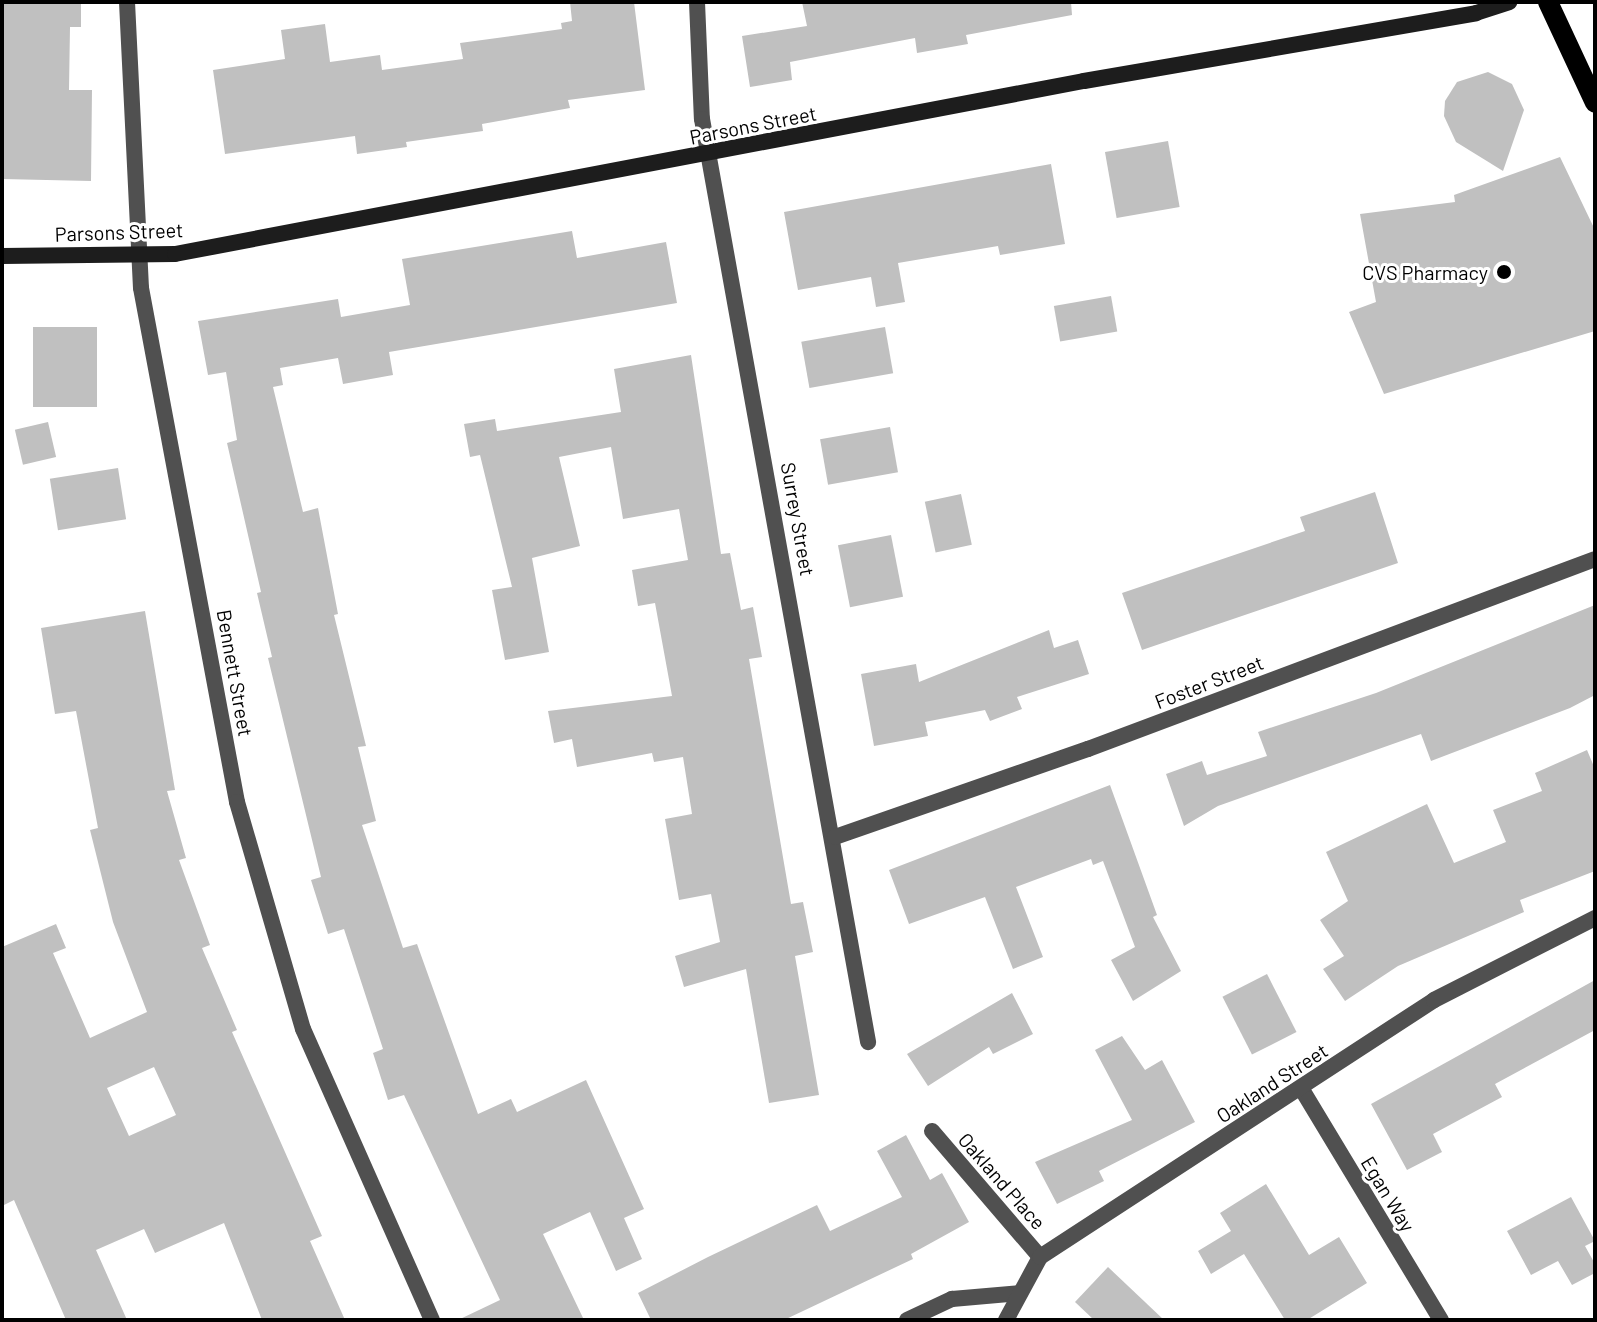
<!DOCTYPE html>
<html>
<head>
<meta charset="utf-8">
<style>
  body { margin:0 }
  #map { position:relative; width:1597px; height:1322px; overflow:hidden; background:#fff; font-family:Barlow,sans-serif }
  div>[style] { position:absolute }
  .building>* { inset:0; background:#c0c0c0; transform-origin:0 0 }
  .street>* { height:16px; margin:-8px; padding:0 8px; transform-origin:8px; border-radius:8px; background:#505050 }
  .secondary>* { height:16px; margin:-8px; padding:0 8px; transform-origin:8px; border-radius:8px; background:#1d1d1d }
  .primary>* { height:20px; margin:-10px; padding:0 10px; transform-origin:10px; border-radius:10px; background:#000 }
  .dots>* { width:22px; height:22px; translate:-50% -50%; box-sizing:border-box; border:4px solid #fff; border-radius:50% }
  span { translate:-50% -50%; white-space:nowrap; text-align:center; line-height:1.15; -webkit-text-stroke:6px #fff; paint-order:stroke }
  .street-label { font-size:20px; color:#000 }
  .poi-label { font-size:20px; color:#000 }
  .right { translate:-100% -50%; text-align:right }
  .frame { position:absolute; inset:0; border:4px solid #000; pointer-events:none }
</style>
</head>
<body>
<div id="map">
  <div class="building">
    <i style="clip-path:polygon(2px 2px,81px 2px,81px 27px,70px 27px,69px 90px,92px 90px,91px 181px,2px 179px)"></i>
    <i style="clip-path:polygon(570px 2px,634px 2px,645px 90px,568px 100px,570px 108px,482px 124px,483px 131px,406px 142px,407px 147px,357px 154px,355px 136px,225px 154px,213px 70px,285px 59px,281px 30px,325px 24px,330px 62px,380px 55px,382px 70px,463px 59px,460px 43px,562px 29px,561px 23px,572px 21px)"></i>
    <i style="clip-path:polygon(802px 2px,1071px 2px,1072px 15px,966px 35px,968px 44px,917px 53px,915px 38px,790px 62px,792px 80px,750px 87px,742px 36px,807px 26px)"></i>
    <i style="clip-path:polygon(1488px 72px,1512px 84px,1524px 110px,1503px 171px,1456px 142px,1444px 116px,1445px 101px,1457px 82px)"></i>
    <i style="left:1168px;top:141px;width:67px;height:64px;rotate:80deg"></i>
    <i style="clip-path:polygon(1560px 157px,1595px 230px,1595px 331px,1384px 394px,1349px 312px,1376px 302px,1360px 214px,1455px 202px,1454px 195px)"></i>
    <i style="clip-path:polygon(1051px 164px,1065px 244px,1000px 255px,998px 246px,898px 263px,905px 302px,876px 307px,871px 277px,798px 290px,784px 212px)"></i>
    <i style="clip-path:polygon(572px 231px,577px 258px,666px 242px,677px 303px,389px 352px,393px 375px,343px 384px,338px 358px,280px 368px,283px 385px,273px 387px,303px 512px,318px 508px,338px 614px,334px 615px,366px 746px,358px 747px,376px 821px,362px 825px,403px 948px,417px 944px,478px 1114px,511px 1099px,517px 1112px,586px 1080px,644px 1209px,624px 1218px,642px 1259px,616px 1271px,590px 1212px,543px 1234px,584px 1320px,458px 1320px,500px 1300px,404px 1095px,388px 1100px,373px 1053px,383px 1049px,344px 929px,328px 934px,311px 880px,321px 877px,268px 658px,272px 657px,257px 593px,261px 592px,227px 443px,237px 440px,226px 372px,208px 375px,198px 321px,338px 299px,341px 317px,410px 305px,402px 259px)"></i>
    <i style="left:1111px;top:296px;width:36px;height:58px;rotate:80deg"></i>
    <i style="left:33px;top:327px;width:64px;height:80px"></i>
    <i style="left:885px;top:327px;width:47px;height:85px;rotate:80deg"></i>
    <i style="clip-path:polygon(691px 355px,721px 554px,730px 553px,741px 610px,753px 607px,762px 657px,749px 659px,791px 904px,803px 902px,813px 952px,795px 956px,819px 1095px,769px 1103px,746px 969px,684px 987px,675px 956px,720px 942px,711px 894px,679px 900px,665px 819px,692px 814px,683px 757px,654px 762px,652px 753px,577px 767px,572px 739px,554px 743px,548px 711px,672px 696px,655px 603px,638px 606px,632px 570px,688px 560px,679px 509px,623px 519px,611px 447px,559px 457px,580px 546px,532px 558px,549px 652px,505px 660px,492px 590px,512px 587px,480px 455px,470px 457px,464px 424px,495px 419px,497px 431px,621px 412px,614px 369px)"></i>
    <i style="left:48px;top:422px;width:36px;height:34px;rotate:77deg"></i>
    <i style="left:890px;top:427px;width:46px;height:71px;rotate:80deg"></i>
    <i style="left:118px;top:468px;width:52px;height:69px;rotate:81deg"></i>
    <i style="clip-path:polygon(1375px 492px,1398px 563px,1142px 650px,1122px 593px,1305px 531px,1300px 517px)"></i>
    <i style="left:961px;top:494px;width:52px;height:37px;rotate:78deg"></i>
    <i style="left:891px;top:535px;width:63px;height:54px;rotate:79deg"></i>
    <i style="clip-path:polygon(1595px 605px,1595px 695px,1570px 708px,1431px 761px,1421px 734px,1218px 806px,1184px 826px,1166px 774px,1202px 761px,1207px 775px,1267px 756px,1258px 732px,1376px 693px)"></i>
    <i style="clip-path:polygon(evenodd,145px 611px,175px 790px,167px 791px,186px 858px,179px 860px,210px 945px,202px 948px,237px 1030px,232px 1032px,322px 1236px,310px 1241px,345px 1320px,262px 1320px,224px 1223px,155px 1253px,144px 1229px,96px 1250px,127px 1320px,66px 1320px,14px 1200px,2px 1206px,2px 947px,56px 924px,66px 948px,53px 953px,90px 1038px,147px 1012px,113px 922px,90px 830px,98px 828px,76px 711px,55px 714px,41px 628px,145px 611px,154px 1067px,176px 1115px,129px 1136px,107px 1088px,154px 1067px)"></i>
    <i style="clip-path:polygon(1049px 630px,1054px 648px,1078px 640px,1089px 674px,1017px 697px,1022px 709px,990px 721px,985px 710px,925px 722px,928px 736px,874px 746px,861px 674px,916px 664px,919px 682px)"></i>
    <i style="clip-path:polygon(1587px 750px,1595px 769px,1595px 871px,1520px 900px,1524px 912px,1398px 966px,1345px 1001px,1323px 969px,1344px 956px,1320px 920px,1348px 901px,1326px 852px,1427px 804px,1454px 863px,1506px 842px,1493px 810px,1542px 791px,1535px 773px)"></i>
    <i style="clip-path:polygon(1110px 785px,1157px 915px,1153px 917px,1181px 971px,1133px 1001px,1111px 960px,1135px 947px,1103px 861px,1093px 865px,1091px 859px,1016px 887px,1043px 957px,1013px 969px,985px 897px,909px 924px,889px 870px)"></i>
    <i style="left:1267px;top:974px;width:65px;height:50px;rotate:63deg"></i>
    <i style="clip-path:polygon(1595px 980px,1595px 1030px,1495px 1084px,1502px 1097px,1433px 1134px,1442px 1152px,1407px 1170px,1371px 1104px)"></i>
    <i style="clip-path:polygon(1012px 993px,1033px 1034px,993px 1054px,989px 1047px,928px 1086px,907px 1054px)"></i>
    <i style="clip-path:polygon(1122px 1036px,1145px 1070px,1162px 1060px,1195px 1122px,1099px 1171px,1104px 1181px,1057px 1204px,1035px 1162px,1132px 1120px,1095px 1050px)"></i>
    <i style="clip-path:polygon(906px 1135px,930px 1180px,942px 1173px,969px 1222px,911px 1254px,913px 1259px,784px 1320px,651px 1320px,638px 1293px,708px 1257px,817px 1205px,830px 1231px,902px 1197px,877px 1151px)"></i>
    <i style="clip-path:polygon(1266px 1184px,1309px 1255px,1339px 1237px,1367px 1283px,1307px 1320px,1285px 1320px,1244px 1254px,1211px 1274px,1198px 1251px,1231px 1231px,1220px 1213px)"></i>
    <i style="clip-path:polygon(1571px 1197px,1595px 1241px,1585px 1246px,1595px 1264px,1595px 1273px,1572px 1285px,1558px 1261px,1531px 1275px,1507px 1231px)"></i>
    <i style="clip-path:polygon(1108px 1267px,1164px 1320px,1094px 1320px,1075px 1302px)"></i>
  </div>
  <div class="street">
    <i style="left:127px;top:2px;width:286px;rotate:87.2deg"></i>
    <i style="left:141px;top:288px;width:523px;rotate:79.42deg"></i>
    <i style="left:237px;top:802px;width:236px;rotate:73.8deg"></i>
    <i style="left:303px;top:1029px;width:318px;rotate:66.1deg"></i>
    <i style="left:697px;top:2px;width:117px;rotate:87.6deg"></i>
    <i style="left:702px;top:119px;width:938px;rotate:79.8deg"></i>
    <i style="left:835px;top:837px;width:268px;rotate:-19.2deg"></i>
    <i style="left:1088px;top:749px;width:541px;rotate:-20.54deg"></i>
    <i style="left:1301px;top:1088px;width:271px;rotate:58.9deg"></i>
    <i style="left:932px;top:1131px;width:166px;rotate:49.4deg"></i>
    <i style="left:907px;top:1320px;width:50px;rotate:-25deg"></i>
    <i style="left:952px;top:1299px;width:68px;rotate:-5deg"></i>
    <i style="left:1006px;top:1320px;width:72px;rotate:-61.6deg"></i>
    <i style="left:1040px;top:1257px;width:470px;rotate:-33.1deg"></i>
    <i style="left:1434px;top:1000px;width:181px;rotate:-27deg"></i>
  </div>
  <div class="secondary">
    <i style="left:2px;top:256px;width:173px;rotate:-0.7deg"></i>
    <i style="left:175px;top:254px;width:925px;rotate:-10.78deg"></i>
    <i style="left:1084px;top:81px;width:398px;rotate:-9.8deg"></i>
    <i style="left:1476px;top:13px;width:35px;rotate:-18deg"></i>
  </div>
  <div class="primary">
    <i style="left:1548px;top:2px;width:111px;rotate:65deg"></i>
  </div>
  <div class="dots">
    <i style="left:1504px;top:272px;background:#000"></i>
  </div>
  <div class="street-label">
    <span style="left:753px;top:125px;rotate:-11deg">Parsons Street</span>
    <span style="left:119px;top:232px;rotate:-2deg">Parsons Street</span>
    <span style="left:798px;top:519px;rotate:80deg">Surrey Street</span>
    <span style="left:235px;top:673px;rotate:80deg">Bennett Street</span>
    <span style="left:1209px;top:682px;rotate:-21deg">Foster Street</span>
    <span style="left:1272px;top:1083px;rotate:-33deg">Oakland Street</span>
    <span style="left:1002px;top:1181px;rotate:49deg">Oakland Place</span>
    <span style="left:1388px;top:1194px;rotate:59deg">Egan Way</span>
  </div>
  <div class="poi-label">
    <span class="right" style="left:1488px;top:272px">CVS Pharmacy</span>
  </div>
  <div class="frame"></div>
</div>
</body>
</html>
